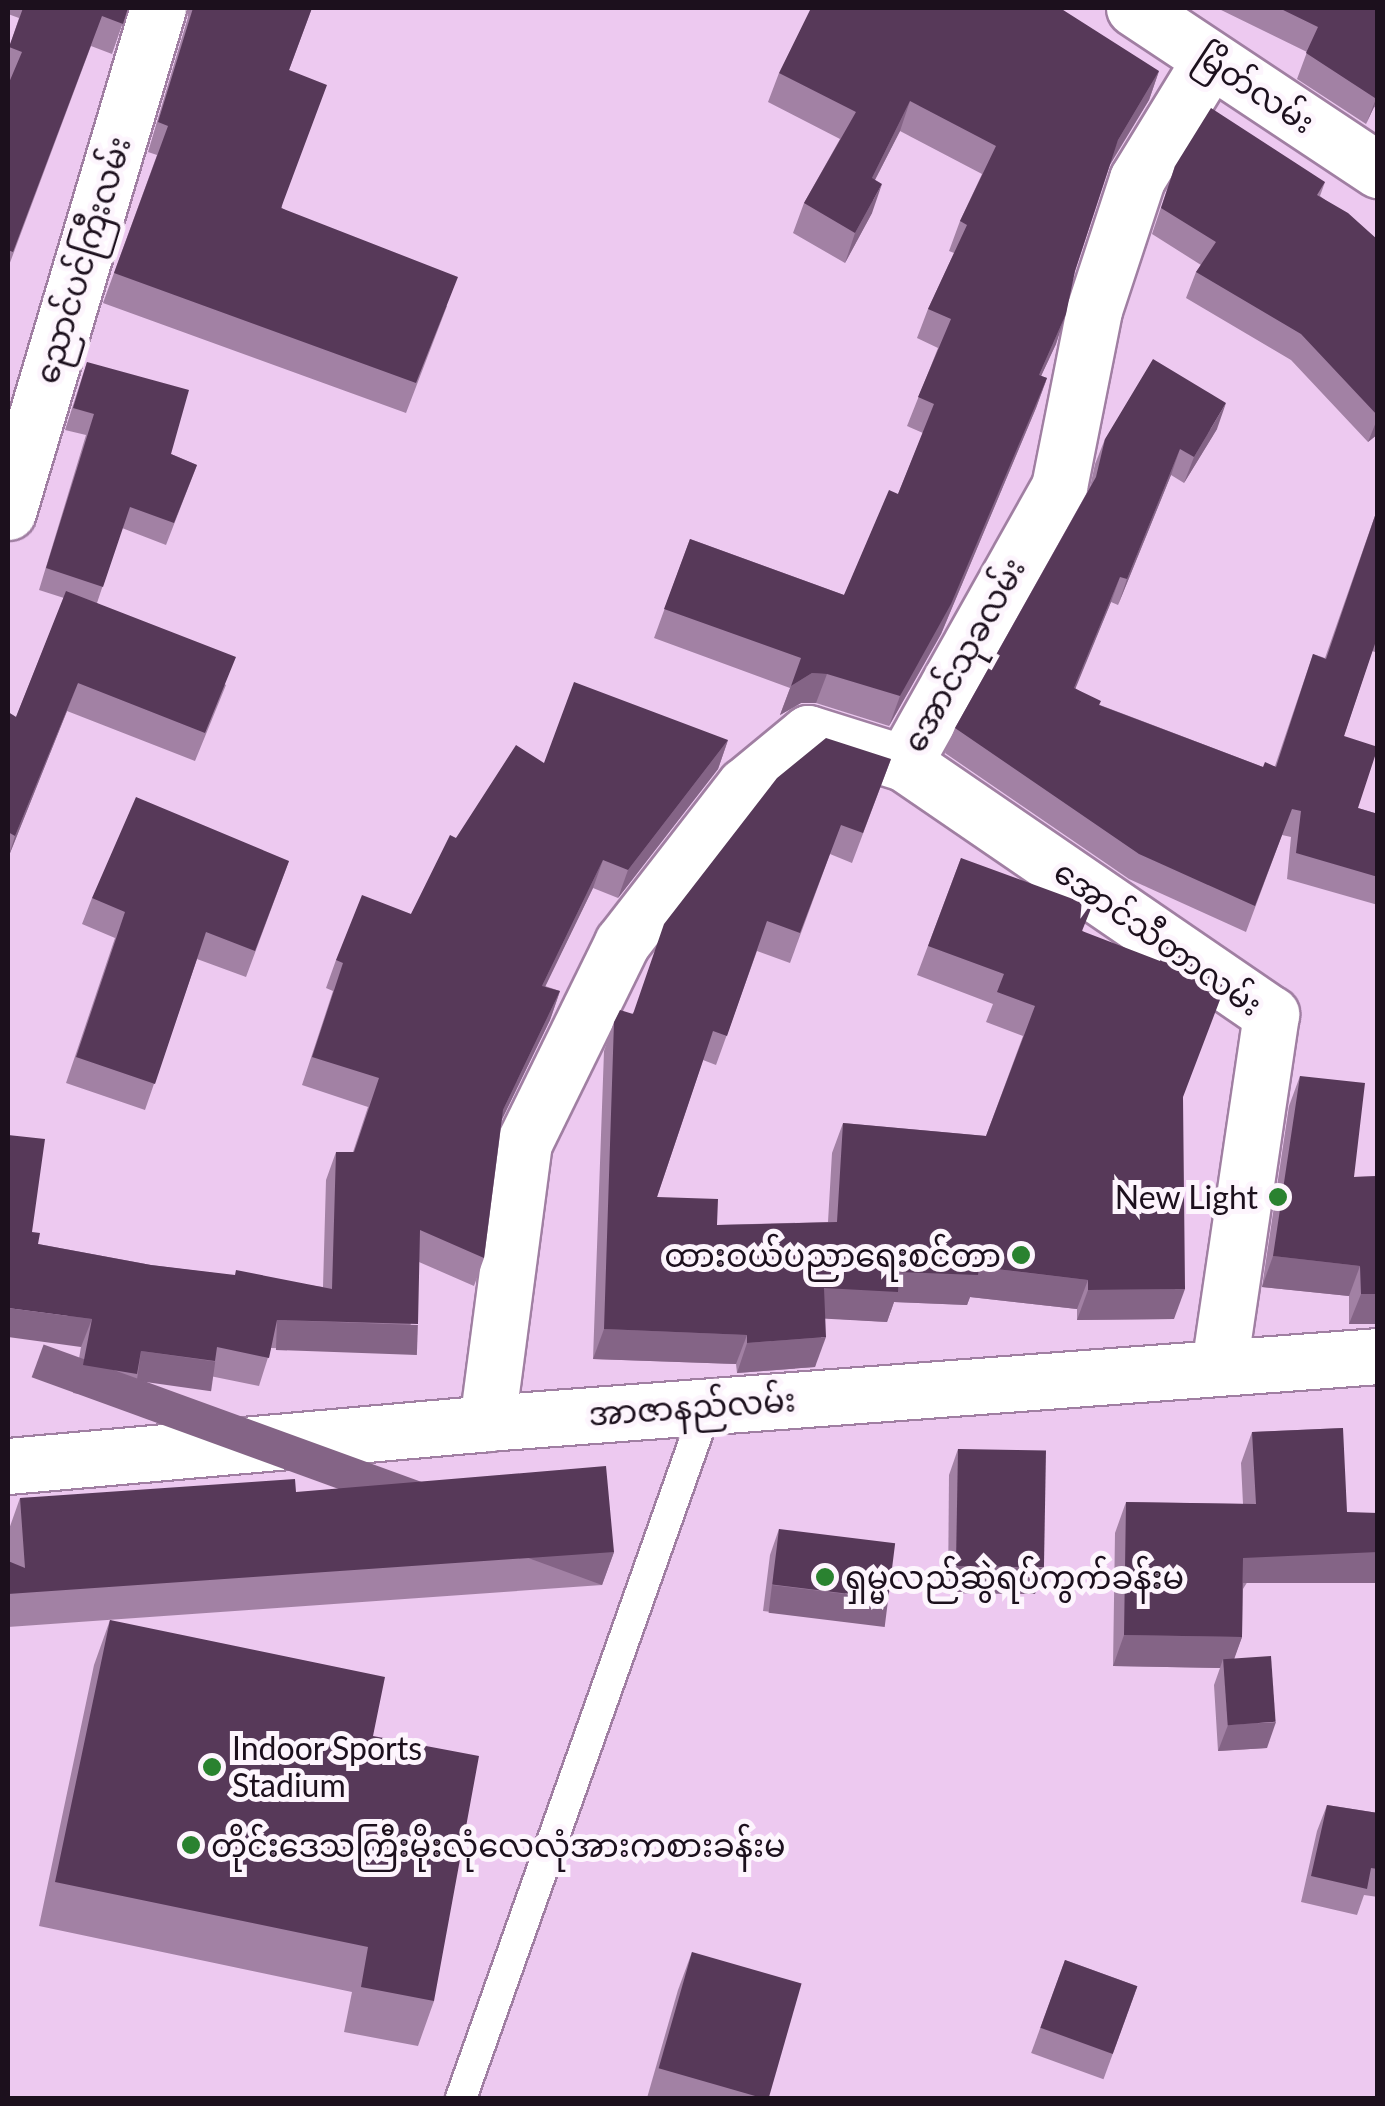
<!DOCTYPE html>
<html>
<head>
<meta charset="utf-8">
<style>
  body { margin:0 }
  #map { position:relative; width:1385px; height:2106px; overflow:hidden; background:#edc9f0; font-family:Lato,"Noto Sans Myanmar",sans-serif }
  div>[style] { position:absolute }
  .roads { filter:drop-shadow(2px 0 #a07fa2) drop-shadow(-2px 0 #a07fa2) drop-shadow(0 2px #a07fa2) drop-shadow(0 -2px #a07fa2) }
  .lane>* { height:30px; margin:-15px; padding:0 15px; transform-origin:15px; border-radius:15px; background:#fff }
  .street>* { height:55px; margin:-27.5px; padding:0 27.5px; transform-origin:27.5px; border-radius:27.5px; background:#fff }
  .secondary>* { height:55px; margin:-27.5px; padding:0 27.5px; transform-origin:27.5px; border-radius:27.5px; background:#fff }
  .wall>* { inset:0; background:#a281a4; transform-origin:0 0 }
  .shaded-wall>* { inset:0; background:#846486; transform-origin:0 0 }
  .building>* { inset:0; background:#573959; transform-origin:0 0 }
  .dots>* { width:28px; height:28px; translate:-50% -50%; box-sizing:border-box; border:5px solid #fdf5fd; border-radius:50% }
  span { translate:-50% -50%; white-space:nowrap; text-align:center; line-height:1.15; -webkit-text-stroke:10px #fdf5fd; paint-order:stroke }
  .street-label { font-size:32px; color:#1c101d }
  .poi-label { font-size:32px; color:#1c101d }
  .right { translate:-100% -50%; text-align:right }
  .left { translate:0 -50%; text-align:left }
  .frame { position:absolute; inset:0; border:10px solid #1c101d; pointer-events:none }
</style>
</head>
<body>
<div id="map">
  <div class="roads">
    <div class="lane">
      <i style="left:461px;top:2098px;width:734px;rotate:-70.43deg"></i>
    </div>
    <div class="street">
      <i style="left:8px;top:512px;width:526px;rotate:-73.43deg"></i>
      <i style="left:904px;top:763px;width:445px;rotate:34.4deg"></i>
      <i style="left:1271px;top:1014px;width:355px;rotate:98.4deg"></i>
      <i style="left:487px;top:1423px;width:282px;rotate:-82.5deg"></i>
      <i style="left:524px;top:1143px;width:223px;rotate:-63.9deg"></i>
      <i style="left:622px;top:943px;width:199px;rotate:-52.2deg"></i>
      <i style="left:744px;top:786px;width:83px;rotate:-39.6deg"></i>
      <i style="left:808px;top:733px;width:101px;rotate:17.4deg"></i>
      <i style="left:904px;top:763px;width:317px;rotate:-60.7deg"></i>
      <i style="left:1059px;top:487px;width:180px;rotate:-78.8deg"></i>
      <i style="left:1094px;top:310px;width:138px;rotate:-71.8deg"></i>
      <i style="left:1137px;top:179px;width:140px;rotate:-58.5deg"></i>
    </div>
    <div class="secondary">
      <i style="left:1134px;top:8px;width:293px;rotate:33.6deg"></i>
      <i style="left:8px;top:1466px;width:481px;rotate:-5.1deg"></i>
      <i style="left:487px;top:1423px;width:894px;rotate:-4.3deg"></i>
    </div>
  </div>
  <div class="wall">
    <i style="clip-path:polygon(8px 8px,128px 8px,112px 54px,91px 46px,8px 268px,8px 85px,9px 81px,8px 80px,8px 51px,19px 18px,8px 14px)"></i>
    <i style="clip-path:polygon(188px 8px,312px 8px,289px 70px,282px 208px,447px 306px,406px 413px,103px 303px,157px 155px,148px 152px,188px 17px)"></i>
    <i style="clip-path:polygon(1217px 8px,1378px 8px,1378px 109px,1374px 107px,1366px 124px,1297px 79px,1307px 52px)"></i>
    <i style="clip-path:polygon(1159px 71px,1149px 100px,1110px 165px,1075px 271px,1056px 344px,1041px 376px,1047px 378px,1036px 408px,941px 634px,889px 726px,816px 703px,801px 703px,780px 715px,790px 688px,654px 638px,690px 539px,844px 595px,898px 494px,923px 433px,907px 426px,938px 348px,917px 338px,928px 309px,954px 253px,949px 251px,960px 221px,982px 174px,900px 131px,875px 180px,872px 213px,845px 263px,793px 233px,804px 203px,840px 139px,768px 102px,779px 73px)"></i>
    <i style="clip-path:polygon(1175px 166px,1325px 182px,1320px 196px,1378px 240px,1378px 434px,1368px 442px,1291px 360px,1186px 298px,1196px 272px,1201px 265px,1152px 234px)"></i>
    <i style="clip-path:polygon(87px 362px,171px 454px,197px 465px,166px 545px,122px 528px,97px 603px,226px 685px,195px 761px,67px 711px,8px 858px,8px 712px,16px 717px,64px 598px,39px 590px,86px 435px,65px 430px)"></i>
    <i style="clip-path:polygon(1217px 429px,1184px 483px,1171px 475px,1118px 605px,1111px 602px,1075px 688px,1100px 705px,1263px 767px,1275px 766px,1313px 654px,1325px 658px,1378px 507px,1378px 653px,1372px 651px,1344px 736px,1358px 808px,1378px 814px,1378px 905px,1287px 879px,1291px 837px,1282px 835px,1246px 932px,1129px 879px,945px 753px,955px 728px,1090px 487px,1095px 464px,1105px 439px)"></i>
    <i style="clip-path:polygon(728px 740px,718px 769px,618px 898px,593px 888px,545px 986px,560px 991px,550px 1020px,502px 1119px,484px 1258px,474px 1286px,419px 1262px,407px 1352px,271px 1348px,259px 1386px,210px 1376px,205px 1389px,135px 1380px,127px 1402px,73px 1393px,81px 1347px,32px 1232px,38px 1244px,151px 1265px,323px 1287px,326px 1180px,336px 1152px,353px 1152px,368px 1107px,302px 1085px,333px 991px,326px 988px,336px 960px,411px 914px,456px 838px,544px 763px)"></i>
    <i style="clip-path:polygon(891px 759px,852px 863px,830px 854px,790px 963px,757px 951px,716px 1065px,703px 1060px,657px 1197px,717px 1225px,828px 1222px,832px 1153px,843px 1123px,986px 1136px,1023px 1036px,986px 1022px,993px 1004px,917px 975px,961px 858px,1083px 931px,1183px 1098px,1174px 1319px,1077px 1320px,1077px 1309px,970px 1297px,967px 1305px,894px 1302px,887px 1322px,825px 1318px,815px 1367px,737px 1373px,736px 1364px,593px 1359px,604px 1051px,614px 1022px,632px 1014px)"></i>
    <i style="clip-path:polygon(289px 861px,246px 977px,197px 959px,145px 1110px,66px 1083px,115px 938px,82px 924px,92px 898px)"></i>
    <i style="clip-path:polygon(1300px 1076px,1354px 1177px,1378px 1176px,1378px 1324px,1349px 1324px,1349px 1296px,1262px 1287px,1289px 1106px)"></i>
    <i style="clip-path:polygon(1343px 1428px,1243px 1589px,1242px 1637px,1234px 1658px,1267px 1748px,1218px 1751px,1214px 1685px,1220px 1668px,1113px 1666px,1115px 1533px,1126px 1502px,1243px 1504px,1241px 1463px,1252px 1432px)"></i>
    <i style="clip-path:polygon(958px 1449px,1035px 1594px,948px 1593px,949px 1475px)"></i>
    <i style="clip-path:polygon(296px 1492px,614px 1552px,602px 1585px,8px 1627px,8px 1561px,10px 1562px,8px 1532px,20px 1498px)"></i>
    <i style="clip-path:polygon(779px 1529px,878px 1625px,763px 1611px,770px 1555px)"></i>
    <i style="clip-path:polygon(110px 1620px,373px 1736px,434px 2001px,418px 2046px,344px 2032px,352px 1992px,39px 1926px,94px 1665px)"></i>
    <i style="clip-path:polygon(1327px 1805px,1378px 1813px,1378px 1897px,1364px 1895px,1357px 1915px,1301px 1902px,1317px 1831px)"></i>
    <i style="clip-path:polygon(692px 1952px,768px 2098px,647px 2098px,678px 1990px)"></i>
    <i style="left:1065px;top:1960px;width:77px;height:99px;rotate:20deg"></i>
  </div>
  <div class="shaded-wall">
    <i style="clip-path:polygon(1159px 71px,1149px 100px,1107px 169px,1118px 140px)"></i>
    <i style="clip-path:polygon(1378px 94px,1374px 107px,1366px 124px)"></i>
    <i style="clip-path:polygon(910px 101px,900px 131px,861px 207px,872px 178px)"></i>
    <i style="clip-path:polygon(882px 184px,872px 213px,845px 263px,855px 233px)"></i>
    <i style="clip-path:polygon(1066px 314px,1056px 344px,1028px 404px,1039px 375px)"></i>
    <i style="clip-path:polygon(1047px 378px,1036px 408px,941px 634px,889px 726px,900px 696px)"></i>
    <i style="clip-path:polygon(1226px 403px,1217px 429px,1184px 483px,1194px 457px)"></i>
    <i style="clip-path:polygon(1378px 417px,1378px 434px,1368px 442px)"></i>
    <i style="clip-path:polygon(1180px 449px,1171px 475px,1118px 605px,1127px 579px)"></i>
    <i style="clip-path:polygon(1120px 577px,1111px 602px,1065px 714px,1074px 688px)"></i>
    <i style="clip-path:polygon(812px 673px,827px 674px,816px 703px,801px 703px,780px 715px,791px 686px)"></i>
    <i style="clip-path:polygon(78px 683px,67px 711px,8px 858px,15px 836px)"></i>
    <i style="clip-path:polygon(728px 740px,718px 769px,618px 898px,628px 870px)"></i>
    <i style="clip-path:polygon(603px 860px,593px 888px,532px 1014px,542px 986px)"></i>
    <i style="clip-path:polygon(560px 991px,550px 1020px,493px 1138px,503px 1110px)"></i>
    <i style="clip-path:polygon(1273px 1256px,1360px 1266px,1349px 1296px,1262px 1287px)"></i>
    <i style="clip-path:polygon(979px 1267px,1088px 1280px,1077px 1309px,970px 1297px,967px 1305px,894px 1302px,887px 1322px,813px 1318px,824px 1288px,899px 1272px)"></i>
    <i style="clip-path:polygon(1185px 1289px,1174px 1319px,1077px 1320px,1088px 1290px)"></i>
    <i style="clip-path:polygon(1361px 1294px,1378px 1294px,1378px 1324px,1349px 1324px)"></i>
    <i style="clip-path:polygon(8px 1308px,92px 1319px,81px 1347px,8px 1337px)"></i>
    <i style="left:277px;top:1320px;width:141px;height:30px;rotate:2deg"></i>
    <i style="clip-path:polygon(604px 1329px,747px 1335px,736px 1364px,593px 1359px)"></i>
    <i style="clip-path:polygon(826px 1337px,815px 1367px,737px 1373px,747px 1343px)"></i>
    <i style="left:141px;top:1351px;width:75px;height:30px;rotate:8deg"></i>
    <i style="left:614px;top:1552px;width:35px;height:607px;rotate:110deg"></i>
    <i style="left:1378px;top:1552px;width:31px;height:135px;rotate:90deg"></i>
    <i style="clip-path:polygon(957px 1566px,1045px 1568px,1035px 1594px,948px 1593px)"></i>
    <i style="left:772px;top:1585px;width:117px;height:28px;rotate:7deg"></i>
    <i style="clip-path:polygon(1124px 1635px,1242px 1637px,1231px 1668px,1223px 1659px,1220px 1668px,1113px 1666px)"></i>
    <i style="clip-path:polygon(1276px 1722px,1267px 1748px,1218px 1751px,1228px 1725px)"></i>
  </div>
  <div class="building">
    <i style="clip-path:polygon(23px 8px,128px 8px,123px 24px,102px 16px,13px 252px,8px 250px,8px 85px,22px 52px,9px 47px)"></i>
    <i style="clip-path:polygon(193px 8px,312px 8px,289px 70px,327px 85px,281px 208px,458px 277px,416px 383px,114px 273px,168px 126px,158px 122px)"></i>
    <i style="clip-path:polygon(811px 8px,1060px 8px,1159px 71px,1118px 140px,1075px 271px,1066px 314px,1039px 375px,1047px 378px,951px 604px,900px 696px,827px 674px,812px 673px,791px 686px,801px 658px,664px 609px,690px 539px,844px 595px,889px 490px,898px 494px,934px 404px,918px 397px,951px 319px,928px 309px,967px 225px,960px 221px,996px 146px,910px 101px,872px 178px,882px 184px,855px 233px,804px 203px,856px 112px,779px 73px)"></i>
    <i style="clip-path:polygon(1279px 8px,1378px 8px,1378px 94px,1375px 98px,1306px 53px,1318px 27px)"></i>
    <i style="clip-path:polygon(1211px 108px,1325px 182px,1317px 195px,1348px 213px,1378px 240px,1378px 416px,1301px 334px,1196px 272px,1216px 242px,1161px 208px,1175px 166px)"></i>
    <i style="clip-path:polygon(1153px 359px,1226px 403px,1194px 457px,1180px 449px,1127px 579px,1120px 577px,1074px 688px,1101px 701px,1099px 705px,1263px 767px,1265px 762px,1276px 767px,1313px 654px,1326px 659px,1378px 507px,1378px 635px,1344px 736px,1378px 747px,1358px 808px,1378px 814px,1378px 877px,1296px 853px,1301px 811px,1292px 809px,1255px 906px,1139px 854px,955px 728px,1096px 477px,1105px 439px)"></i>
    <i style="clip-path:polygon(87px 362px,189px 390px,171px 454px,197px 465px,174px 523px,130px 507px,103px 587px,46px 568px,94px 414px,73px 408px)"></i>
    <i style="clip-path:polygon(66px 591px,236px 657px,205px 733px,78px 683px,15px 836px,8px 832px,8px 712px,16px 717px)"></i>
    <i style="clip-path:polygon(574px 682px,728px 740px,628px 870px,603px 860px,542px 986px,560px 991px,503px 1110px,484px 1258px,420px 1230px,418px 1324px,277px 1320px,269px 1358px,217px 1347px,215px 1361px,141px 1351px,137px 1374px,83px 1365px,92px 1319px,8px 1308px,8px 1135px,45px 1139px,32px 1232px,40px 1233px,38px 1244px,151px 1265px,235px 1275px,236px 1270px,332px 1289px,336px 1152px,354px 1152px,379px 1078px,312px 1057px,343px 963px,336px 960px,362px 895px,411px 914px,450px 835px,456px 838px,516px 745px,544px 763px)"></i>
    <i style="clip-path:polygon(826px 738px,891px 759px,863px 833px,841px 825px,800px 933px,767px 921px,727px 1036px,713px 1031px,657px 1197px,718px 1199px,717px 1225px,837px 1222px,843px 1123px,986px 1136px,1035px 1006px,997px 992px,1004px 974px,928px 946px,961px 858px,1092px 906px,1082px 931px,1160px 961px,1167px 944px,1226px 984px,1183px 1097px,1185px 1289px,1088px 1290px,1088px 1280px,979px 1267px,978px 1275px,899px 1272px,898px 1292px,824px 1288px,826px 1337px,747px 1343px,747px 1335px,604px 1329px,614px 1022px,620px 1010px,633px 1014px,664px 924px,777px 778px)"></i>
    <i style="clip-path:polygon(136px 797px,289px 861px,255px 951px,206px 932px,155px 1084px,76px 1057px,125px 912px,92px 898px)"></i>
    <i style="clip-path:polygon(1300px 1076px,1365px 1083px,1354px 1177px,1378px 1176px,1378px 1294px,1361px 1294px,1360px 1266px,1273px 1256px)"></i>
    <i style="clip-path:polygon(1343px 1428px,1347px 1512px,1378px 1513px,1378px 1552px,1243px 1558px,1242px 1637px,1124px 1635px,1126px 1502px,1256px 1504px,1252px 1432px)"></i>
    <i style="left:958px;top:1449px;width:88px;height:117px;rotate:1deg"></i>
    <i style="clip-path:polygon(606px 1466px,614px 1552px,8px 1594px,8px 1561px,25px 1568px,20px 1498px,295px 1479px,296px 1492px)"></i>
    <i style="left:779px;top:1529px;width:117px;height:56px;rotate:7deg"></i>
    <i style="clip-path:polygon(110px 1620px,385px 1677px,373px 1736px,479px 1756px,434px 2001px,361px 1987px,368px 1947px,55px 1882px)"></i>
    <i style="left:1271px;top:1656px;width:66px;height:48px;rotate:86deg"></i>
    <i style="clip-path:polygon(1327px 1805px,1378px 1813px,1378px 1869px,1371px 1868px,1367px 1889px,1311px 1876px)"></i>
    <i style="left:692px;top:1952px;width:114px;height:121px;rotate:16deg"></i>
    <i style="left:1065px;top:1960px;width:77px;height:72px;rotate:20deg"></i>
  </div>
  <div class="dots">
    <i style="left:1278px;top:1197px;background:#2a8230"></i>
    <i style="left:1021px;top:1255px;background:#2a8230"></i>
    <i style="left:825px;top:1577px;background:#2a8230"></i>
    <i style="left:212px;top:1767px;background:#2a8230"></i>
    <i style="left:191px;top:1845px;background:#2a8230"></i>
  </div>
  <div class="street-label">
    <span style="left:1255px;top:89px;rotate:33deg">မြိတ်လမ်း</span>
    <span style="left:83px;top:260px;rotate:-73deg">ညောင်ပင်ကြီးလမ်း</span>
    <span style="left:964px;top:655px;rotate:-61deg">အောင်သုခလမ်း</span>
    <span style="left:1158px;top:938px;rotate:35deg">အောင်သီတာလမ်း</span>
    <span style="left:692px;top:1407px;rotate:-4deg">အာဇာနည်လမ်း</span>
  </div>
  <div class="poi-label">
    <span class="right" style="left:1258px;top:1197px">New Light</span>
    <span class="right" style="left:1001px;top:1255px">ထားဝယ်ပညာရေးစင်တာ</span>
    <span class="left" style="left:845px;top:1577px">ရှမ္မလည်ဆွဲရပ်ကွက်ခန်းမ</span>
    <span class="left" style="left:232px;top:1767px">Indoor Sports<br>Stadium</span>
    <span class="left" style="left:211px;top:1845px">တိုင်းဒေသကြီးမိုးလုံလေလုံအားကစားခန်းမ</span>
  </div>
  <div class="frame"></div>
</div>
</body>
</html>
